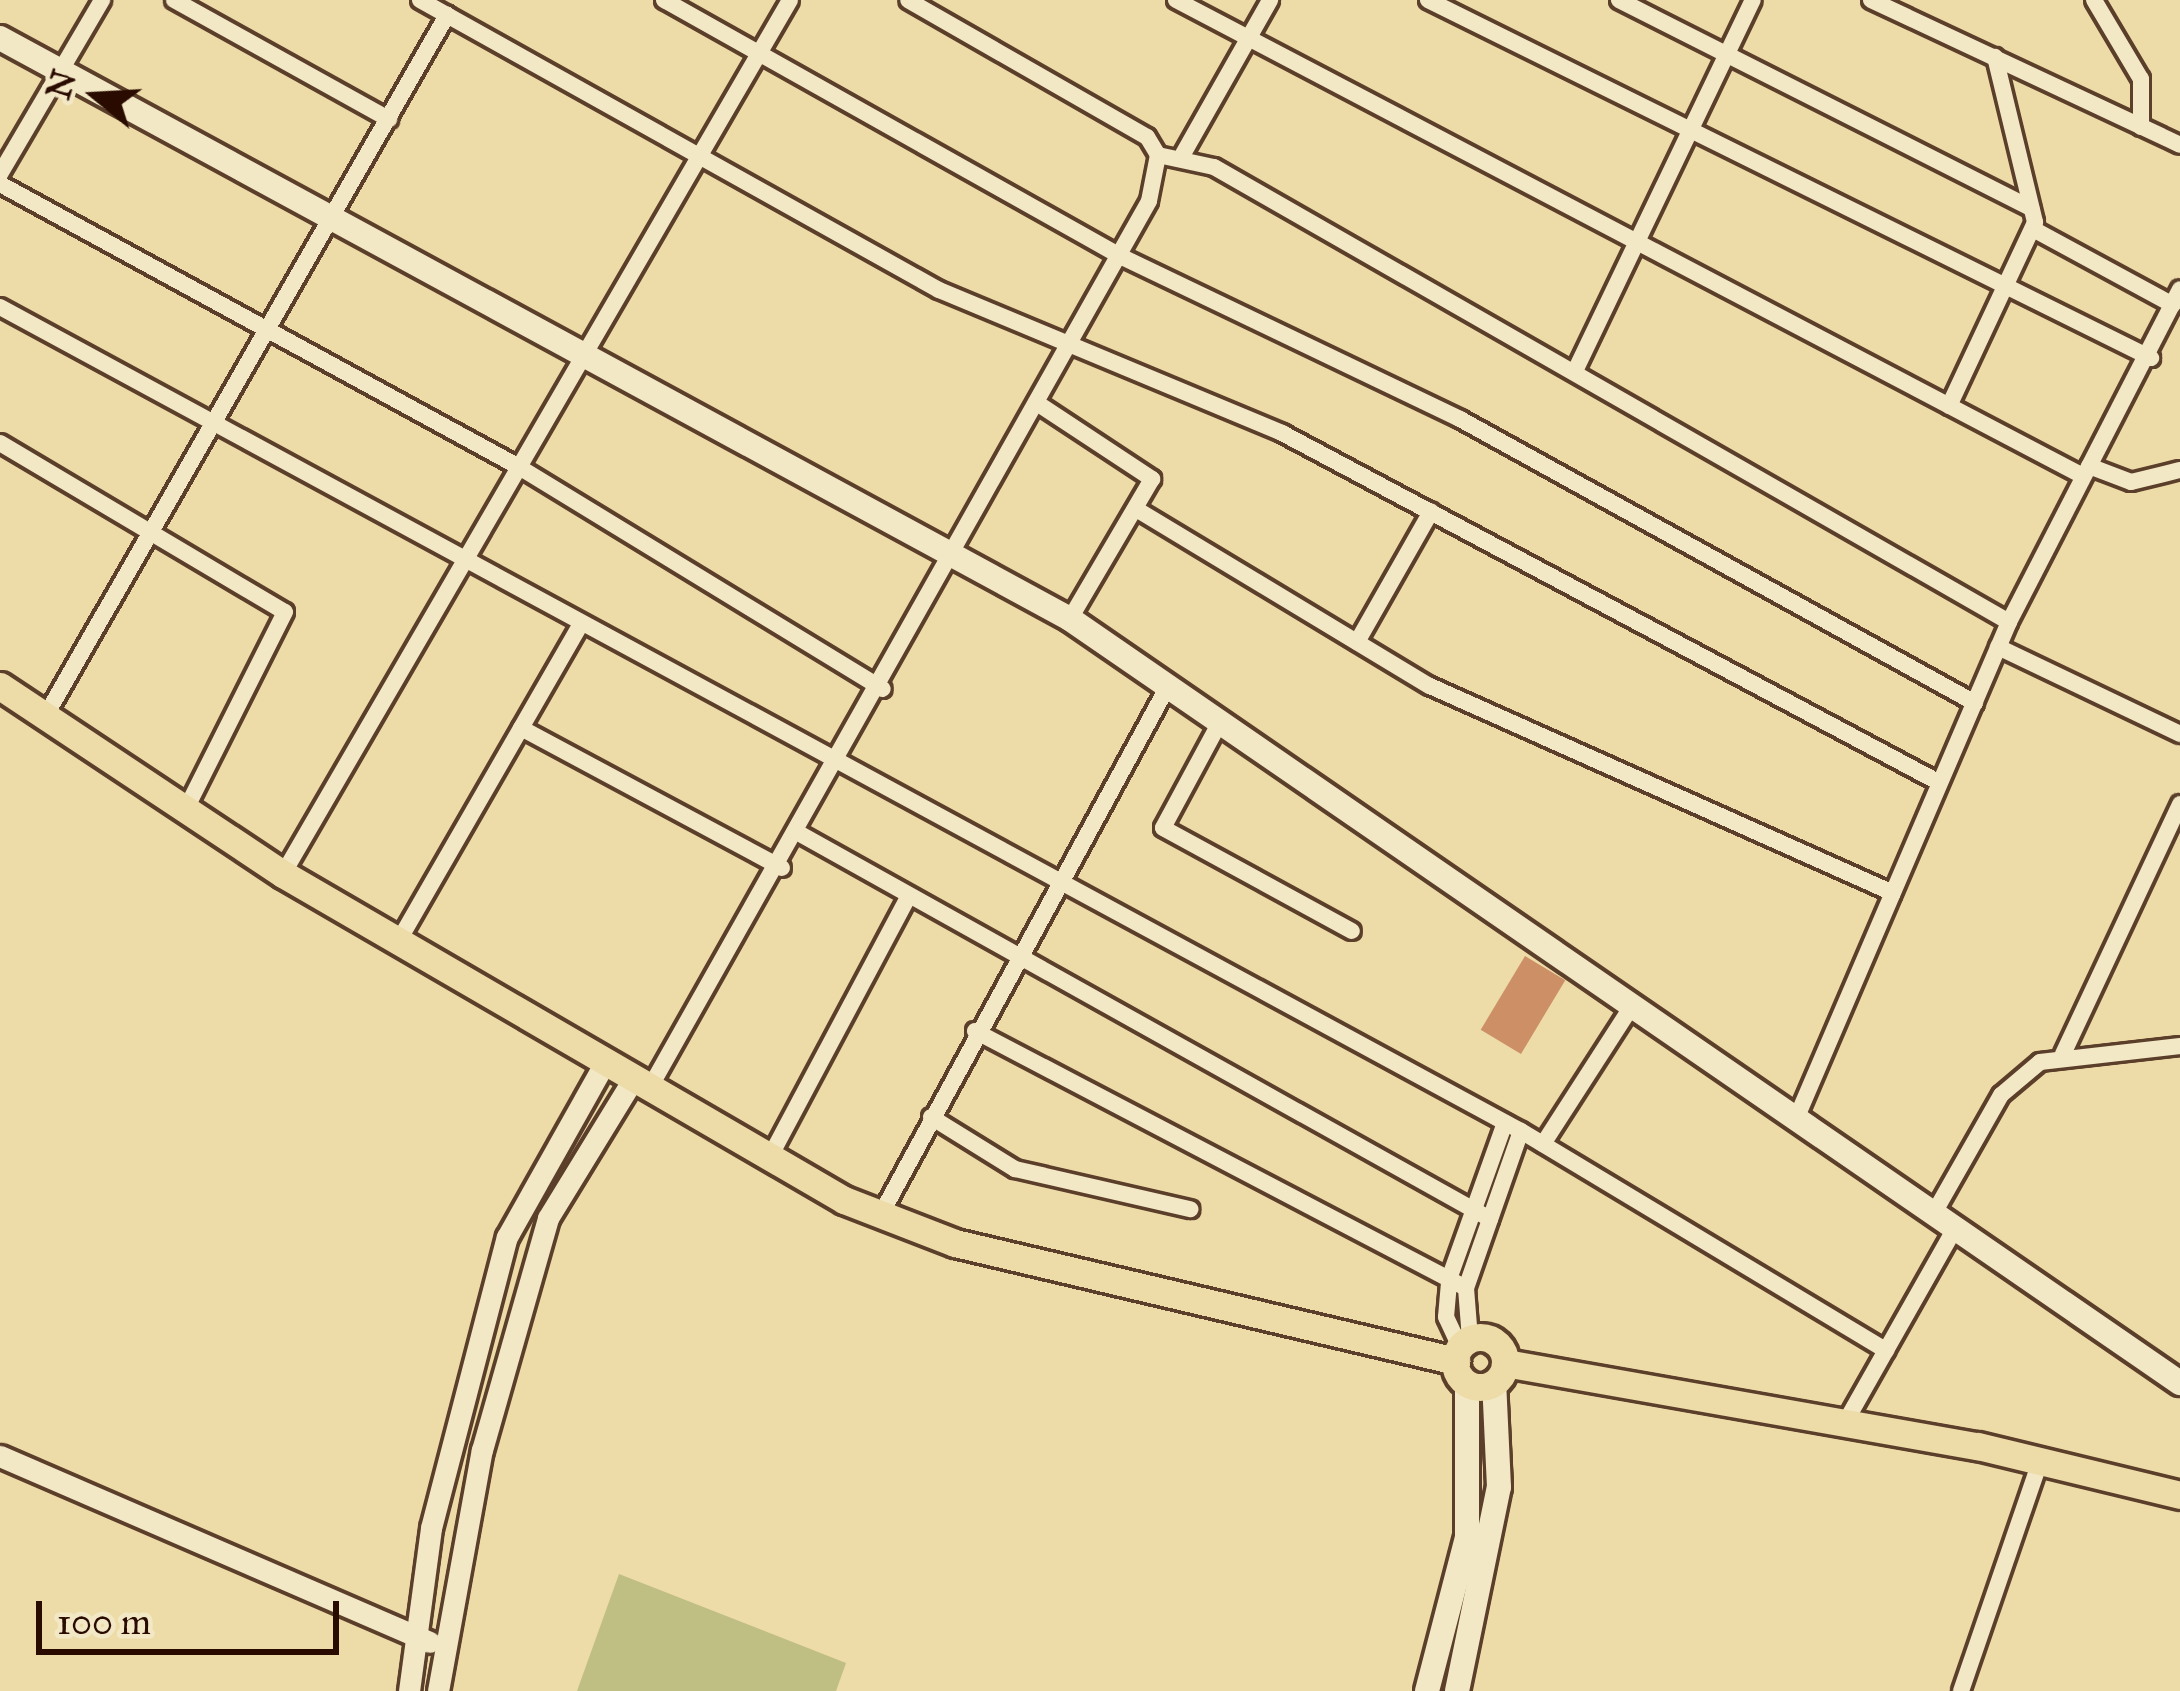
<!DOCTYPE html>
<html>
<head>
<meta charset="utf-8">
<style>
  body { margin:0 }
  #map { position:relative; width:2180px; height:1691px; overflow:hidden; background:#eddba8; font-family:"IM FELL Great Primer",serif }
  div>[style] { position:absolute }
  .green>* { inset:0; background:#bfbe83 }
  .building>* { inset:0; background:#cd9066; transform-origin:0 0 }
  .roads { filter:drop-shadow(3px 0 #5b3f2a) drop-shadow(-3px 0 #5b3f2a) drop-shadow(0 3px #5b3f2a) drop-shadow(0 -3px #5b3f2a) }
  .minor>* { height:16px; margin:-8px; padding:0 8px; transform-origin:8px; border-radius:8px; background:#f3e8c6 }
  .tertiary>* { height:21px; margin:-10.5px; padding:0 10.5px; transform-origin:10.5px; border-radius:10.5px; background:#f3e8c6 }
  .secondary>* { height:24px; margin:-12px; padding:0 12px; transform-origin:12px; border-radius:12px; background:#f3e8c6 }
  .primary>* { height:27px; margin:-13.5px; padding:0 13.5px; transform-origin:13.5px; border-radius:13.5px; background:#eddba8 }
  .primary>.ring { margin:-13.5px; padding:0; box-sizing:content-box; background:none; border:27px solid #eddba8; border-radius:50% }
  span { translate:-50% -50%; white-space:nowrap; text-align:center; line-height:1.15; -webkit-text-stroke:9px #f3e8c6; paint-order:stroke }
  .north { position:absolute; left:36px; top:36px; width:120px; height:120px; -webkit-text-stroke:9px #f3e8c6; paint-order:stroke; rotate:288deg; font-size:33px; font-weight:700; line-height:48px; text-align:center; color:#2a0b00 }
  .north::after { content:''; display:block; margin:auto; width:42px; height:54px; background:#2a0b00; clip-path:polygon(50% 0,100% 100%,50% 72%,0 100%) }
  .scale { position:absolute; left:36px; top:1601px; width:303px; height:54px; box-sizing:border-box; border:6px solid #2a0b00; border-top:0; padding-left:15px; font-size:36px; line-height:42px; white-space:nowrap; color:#2a0b00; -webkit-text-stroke:9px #f3e8c6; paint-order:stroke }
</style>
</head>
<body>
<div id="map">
  <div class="green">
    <i style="clip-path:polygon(619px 1574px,846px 1663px,836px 1691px,577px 1691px)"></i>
  </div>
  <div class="building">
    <i style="left:1525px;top:956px;width:47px;height:86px;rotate:31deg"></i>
  </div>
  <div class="roads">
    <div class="minor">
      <i style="left:174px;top:0;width:246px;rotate:29deg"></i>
      <i style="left:420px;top:0;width:595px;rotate:29.2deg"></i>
      <i style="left:939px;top:290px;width:372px;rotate:22.6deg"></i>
      <i style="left:1282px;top:433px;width:745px;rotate:28.01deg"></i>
      <i style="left:664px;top:0;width:525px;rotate:29.3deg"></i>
      <i style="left:1122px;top:257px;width:375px;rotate:25.6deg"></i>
      <i style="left:1460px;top:419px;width:588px;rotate:28.87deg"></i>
      <i style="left:1176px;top:0;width:1024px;rotate:27.69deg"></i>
      <i style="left:1428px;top:0;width:807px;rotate:26.34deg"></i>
      <i style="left:1619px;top:0;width:462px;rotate:26.8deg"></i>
      <i style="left:1871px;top:0;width:341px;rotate:25.1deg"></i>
      <i style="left:2094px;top:0;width:92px;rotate:59.3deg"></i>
      <i style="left:2141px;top:79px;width:48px;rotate:90deg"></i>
      <i style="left:1183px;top:154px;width:177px;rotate:-60.5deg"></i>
      <i style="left:1158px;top:155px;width:57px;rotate:12.1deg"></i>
      <i style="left:1214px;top:167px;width:916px;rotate:29.78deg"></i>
      <i style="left:0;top:174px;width:202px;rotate:-59.6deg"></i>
      <i style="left:0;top:184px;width:591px;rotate:28.6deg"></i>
      <i style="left:519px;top:467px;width:426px;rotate:31.4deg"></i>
      <i style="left:2033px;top:229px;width:159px;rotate:28.5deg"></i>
      <i style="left:0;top:307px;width:1730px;rotate:28.45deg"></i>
      <i style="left:1521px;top:1131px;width:426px;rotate:31deg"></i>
      <i style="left:1575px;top:371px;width:411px;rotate:-64.4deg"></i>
      <i style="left:1949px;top:406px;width:203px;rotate:-64.9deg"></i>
      <i style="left:2035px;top:222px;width:170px;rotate:-103.6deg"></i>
      <i style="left:1043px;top:407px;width:131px;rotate:33.4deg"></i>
      <i style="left:1152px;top:479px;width:162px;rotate:120.4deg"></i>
      <i style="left:0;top:443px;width:331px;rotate:30.7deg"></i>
      <i style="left:285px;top:612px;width:220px;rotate:116.7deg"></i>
      <i style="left:2089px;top:466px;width:45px;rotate:20.9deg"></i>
      <i style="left:2131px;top:482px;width:50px;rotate:-13.8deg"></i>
      <i style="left:1141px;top:512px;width:337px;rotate:31.1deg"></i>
      <i style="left:1430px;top:686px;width:507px;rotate:24.09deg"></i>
      <i style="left:1357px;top:642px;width:150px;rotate:-60.4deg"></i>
      <i style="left:1998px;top:647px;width:202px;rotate:25.5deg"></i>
      <i style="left:46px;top:715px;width:807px;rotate:-60.19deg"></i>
      <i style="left:1220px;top:722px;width:120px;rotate:118.3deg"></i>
      <i style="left:1163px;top:828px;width:215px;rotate:28.6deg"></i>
      <i style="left:521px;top:728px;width:296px;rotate:28.2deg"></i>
      <i style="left:802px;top:835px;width:788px;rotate:29.17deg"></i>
      <i style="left:283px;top:874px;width:1010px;rotate:-59.88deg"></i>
      <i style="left:398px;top:942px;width:366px;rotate:-60.1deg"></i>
      <i style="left:975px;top:1031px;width:554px;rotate:27.63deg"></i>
      <i style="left:2063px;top:1054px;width:276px;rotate:-64.9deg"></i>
      <i style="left:648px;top:1091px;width:1021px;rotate:-60.62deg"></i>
      <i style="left:1149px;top:201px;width:47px;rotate:-78.9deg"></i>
      <i style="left:1158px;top:155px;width:21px;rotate:-121deg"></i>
      <i style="left:1147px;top:137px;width:275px;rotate:-150.2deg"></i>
      <i style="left:931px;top:1117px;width:99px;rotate:31.8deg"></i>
      <i style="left:1015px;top:1169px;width:180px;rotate:12.9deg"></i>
      <i style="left:1796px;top:1119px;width:541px;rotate:-66.8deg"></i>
      <i style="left:2009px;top:622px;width:374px;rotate:-62.8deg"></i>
      <i style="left:1543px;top:1144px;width:164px;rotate:-57.2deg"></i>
      <i style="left:771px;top:1155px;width:293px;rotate:-62deg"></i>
      <i style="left:1934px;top:1213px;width:136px;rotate:-60.4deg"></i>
      <i style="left:2001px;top:1095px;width:51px;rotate:-40.2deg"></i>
      <i style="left:2040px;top:1062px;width:141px;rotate:-6.5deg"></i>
      <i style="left:880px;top:1216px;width:603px;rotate:-61.48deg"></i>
      <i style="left:1470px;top:1339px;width:51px;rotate:-94.5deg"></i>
      <i style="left:1466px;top:1288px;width:166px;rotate:-70.7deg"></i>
      <i style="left:1460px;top:1347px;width:33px;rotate:-115deg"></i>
      <i style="left:1446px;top:1317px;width:38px;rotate:-85deg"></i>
      <i style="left:1449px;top:1279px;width:166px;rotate:-70.3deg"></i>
      <i style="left:1846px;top:1421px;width:222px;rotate:-60.5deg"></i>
      <i style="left:1961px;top:1691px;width:245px;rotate:-71deg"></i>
    </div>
    <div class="tertiary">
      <i style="left:0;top:1456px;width:468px;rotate:23.4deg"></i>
      <i style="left:409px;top:1691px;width:164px;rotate:-82.3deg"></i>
      <i style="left:431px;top:1528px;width:301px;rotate:-75.4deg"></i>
      <i style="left:507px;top:1237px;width:198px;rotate:-60.7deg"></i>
      <i style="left:438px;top:1691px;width:245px;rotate:-79.7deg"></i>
      <i style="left:482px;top:1450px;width:241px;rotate:-74.1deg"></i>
      <i style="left:548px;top:1218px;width:161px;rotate:-58.5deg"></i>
    </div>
    <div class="secondary">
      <i style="left:0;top:38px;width:1218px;rotate:28.5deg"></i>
      <i style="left:1070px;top:619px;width:1348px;rotate:34.54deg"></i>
      <i style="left:1427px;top:1691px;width:159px;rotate:-75.4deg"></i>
      <i style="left:1467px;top:1537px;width:154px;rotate:-90deg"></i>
      <i style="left:1457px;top:1691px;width:208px;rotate:-78.4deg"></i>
      <i style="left:1499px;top:1487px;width:105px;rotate:-92.7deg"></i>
    </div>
    <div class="primary">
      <i style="left:0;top:686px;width:340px;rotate:33.6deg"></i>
      <i style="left:283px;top:874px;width:649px;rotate:30.16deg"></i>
      <i style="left:844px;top:1200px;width:119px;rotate:21.2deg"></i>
      <i style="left:955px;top:1243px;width:515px;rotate:13.25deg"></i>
      <i class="ring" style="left:1455px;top:1337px;width:23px;height:23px"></i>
      <i style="left:1505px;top:1363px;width:480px;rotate:10deg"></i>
      <i style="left:1978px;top:1446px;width:208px;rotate:13.6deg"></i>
    </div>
  </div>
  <div class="north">N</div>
  <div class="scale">100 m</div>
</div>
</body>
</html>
